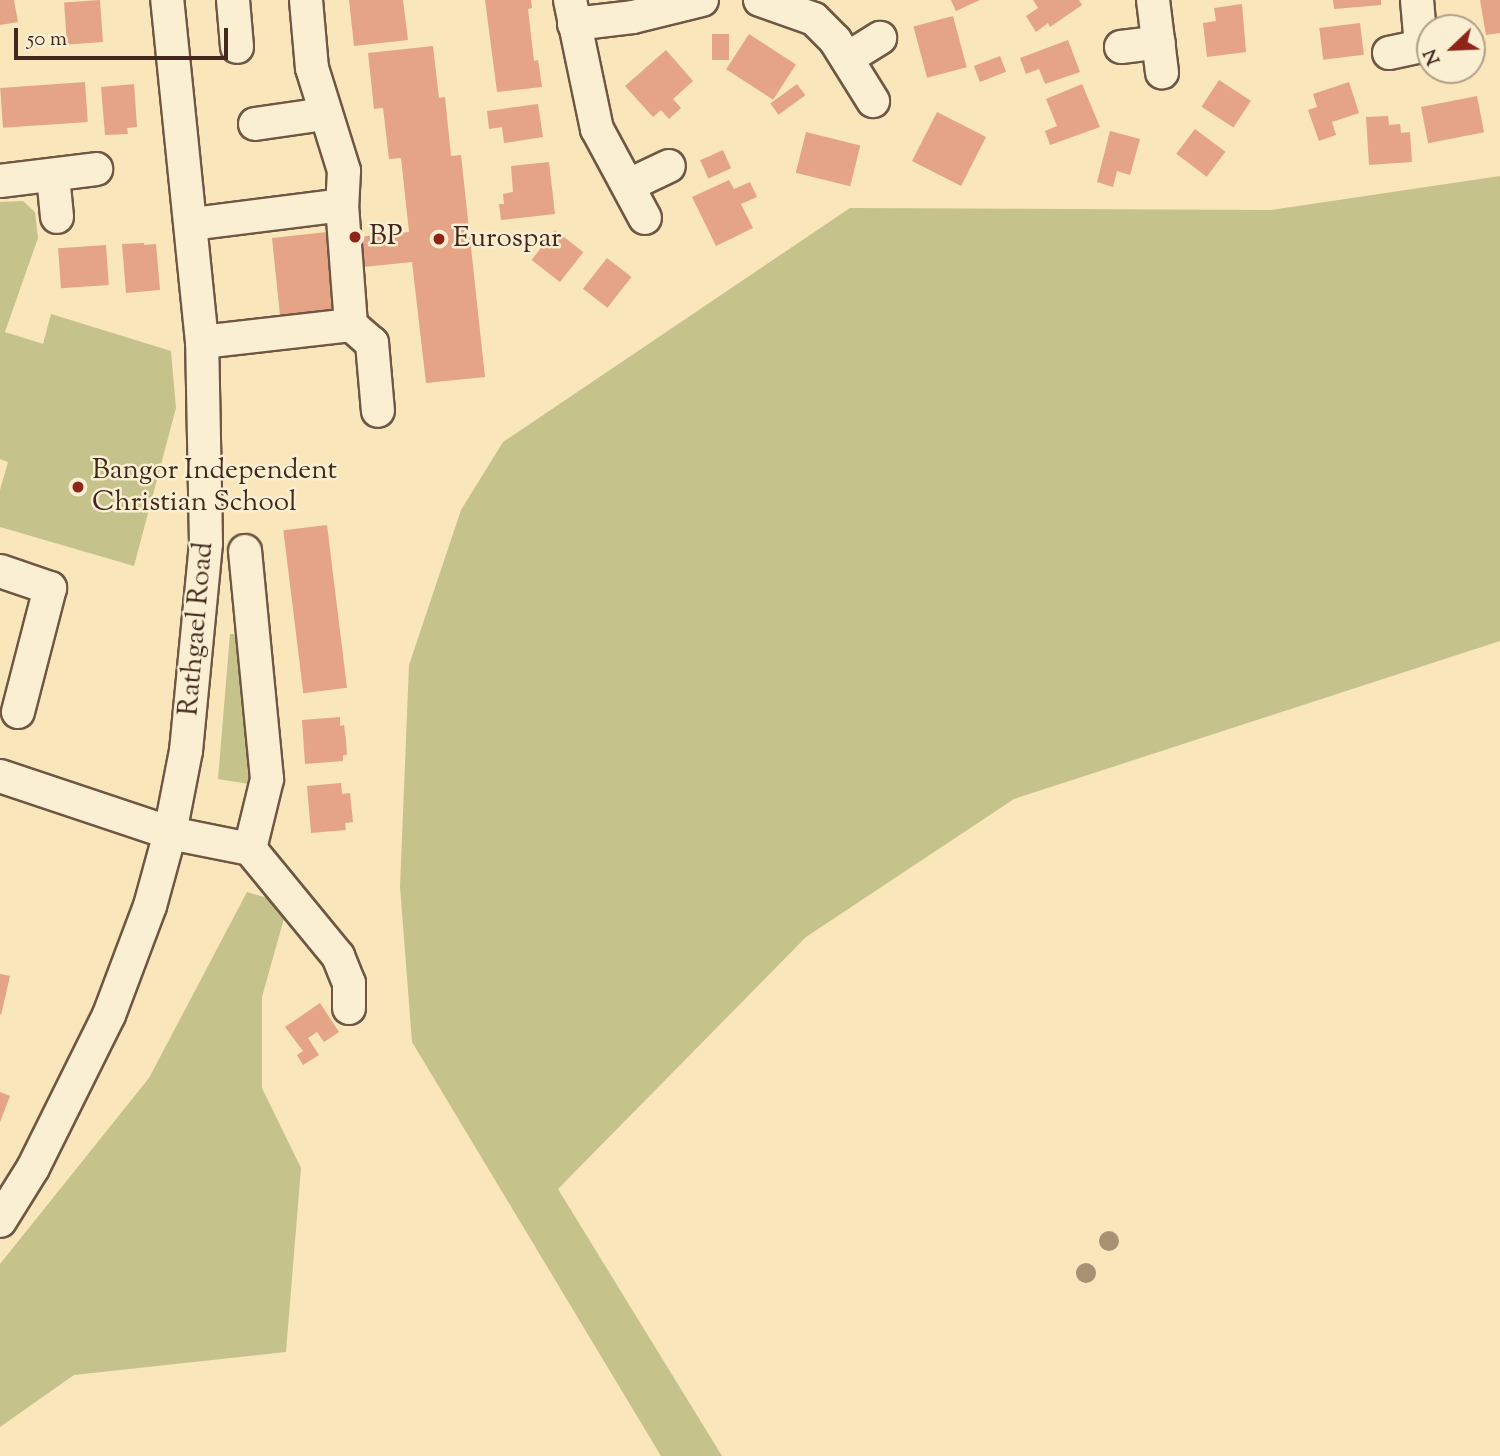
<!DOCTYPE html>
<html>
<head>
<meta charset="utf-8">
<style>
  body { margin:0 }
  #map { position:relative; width:1500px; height:1456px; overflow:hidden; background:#f9e6bb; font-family:"Sorts Mill Goudy",serif }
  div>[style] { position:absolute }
  .green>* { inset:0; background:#c6c28b }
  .building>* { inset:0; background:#e4a485; transform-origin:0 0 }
  .roads { filter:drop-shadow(2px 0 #6f5744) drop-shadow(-2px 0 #6f5744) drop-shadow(0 2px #6f5744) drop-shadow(0 -2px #6f5744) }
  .minor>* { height:32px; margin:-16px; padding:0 16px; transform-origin:16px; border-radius:16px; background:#fbefd3 }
  .trees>* { width:20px; height:20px; margin:-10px; border-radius:50%; background:#a69273 }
  .dots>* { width:19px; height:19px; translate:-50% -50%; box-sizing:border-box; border:4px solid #fbefd3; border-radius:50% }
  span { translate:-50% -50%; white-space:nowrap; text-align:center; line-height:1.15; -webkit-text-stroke:5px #fbefd3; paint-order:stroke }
  .poi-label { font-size:28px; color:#41271c }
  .left { translate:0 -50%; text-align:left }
  .street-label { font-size:28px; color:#41271c }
  .north { position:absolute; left:1416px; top:14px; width:70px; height:70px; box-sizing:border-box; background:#fbefd3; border:2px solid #b19f8a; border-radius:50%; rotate:247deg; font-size:19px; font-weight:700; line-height:28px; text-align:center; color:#41271c }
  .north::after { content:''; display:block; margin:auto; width:24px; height:32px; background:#8f2418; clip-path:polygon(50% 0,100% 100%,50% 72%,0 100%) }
  .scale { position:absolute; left:14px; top:28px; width:214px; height:32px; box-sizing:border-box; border:4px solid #41271c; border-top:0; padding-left:9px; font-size:21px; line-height:24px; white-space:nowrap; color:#41271c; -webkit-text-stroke:5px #fbefd3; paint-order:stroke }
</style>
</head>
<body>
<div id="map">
  <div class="green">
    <i style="clip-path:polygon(1500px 176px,1500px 641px,1014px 799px,806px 937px,558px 1189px,722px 1456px,661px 1456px,412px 1042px,400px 887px,409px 665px,461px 510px,503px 442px,850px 208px,1271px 210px)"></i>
    <i style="clip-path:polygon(23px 201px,35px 212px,38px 238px,5px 332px,43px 344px,51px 314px,171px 351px,176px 408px,134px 566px,0 527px,0 490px,8px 462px,0 459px,0 202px)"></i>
    <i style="clip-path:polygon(230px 634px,238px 634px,249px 784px,218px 779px)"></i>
    <i style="clip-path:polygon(247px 892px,288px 904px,262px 997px,262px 1088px,301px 1168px,286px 1352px,74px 1375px,0 1427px,0 1264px,149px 1078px)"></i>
  </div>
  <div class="building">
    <i style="clip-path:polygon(0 0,14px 0,18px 22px,0 25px)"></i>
    <i style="left:100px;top:0;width:42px;height:36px;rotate:86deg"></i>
    <i style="clip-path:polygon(349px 0,403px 0,408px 40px,354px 46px)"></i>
    <i style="clip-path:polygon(485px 0,531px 0,532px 8px,528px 9px,534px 61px,538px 60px,542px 87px,497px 92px)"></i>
    <i style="clip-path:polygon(951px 0,980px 0,956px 11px)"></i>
    <i style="clip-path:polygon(1033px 0,1079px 0,1082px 5px,1050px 27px,1048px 23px,1036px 32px,1026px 16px,1038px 8px)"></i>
    <i style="clip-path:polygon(1333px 0,1381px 0,1381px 5px,1334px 9px)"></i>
    <i style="clip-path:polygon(1480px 0,1500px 0,1500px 33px,1486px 35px)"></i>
    <i style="clip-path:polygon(1242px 4px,1246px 52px,1207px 57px,1203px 23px,1216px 21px,1214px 8px)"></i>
    <i style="left:953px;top:16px;width:53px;height:41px;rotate:75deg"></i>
    <i style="left:1360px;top:23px;width:32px;height:41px;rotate:83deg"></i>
    <i style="left:712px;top:34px;width:17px;height:26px"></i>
    <i style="left:749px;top:34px;width:56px;height:42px;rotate:33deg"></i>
    <i style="clip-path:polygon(1068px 40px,1080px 72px,1045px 84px,1039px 69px,1026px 74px,1020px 58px)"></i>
    <i style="clip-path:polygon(433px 46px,439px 98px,445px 97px,451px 156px,461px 155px,485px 377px,426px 383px,412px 262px,363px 267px,368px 316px,281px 325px,272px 238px,355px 229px,356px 237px,409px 232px,401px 158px,389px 159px,383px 108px,374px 109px,368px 53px)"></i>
    <i style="clip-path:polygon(666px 50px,693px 81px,673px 99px,681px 108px,669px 119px,661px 110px,653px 117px,625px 86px)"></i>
    <i style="left:1000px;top:56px;width:17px;height:28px;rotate:69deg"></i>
    <i style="left:1219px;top:80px;width:38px;height:32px;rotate:33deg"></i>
    <i style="left:85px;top:82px;width:40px;height:85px;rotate:86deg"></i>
    <i style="clip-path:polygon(1349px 82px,1359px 113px,1332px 122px,1336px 135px,1319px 141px,1308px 110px,1317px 107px,1313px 94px)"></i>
    <i style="clip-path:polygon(134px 84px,137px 127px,127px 128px,128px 134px,105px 135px,101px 87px)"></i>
    <i style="left:797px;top:84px;width:14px;height:33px;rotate:54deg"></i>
    <i style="clip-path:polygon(1082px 84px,1100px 127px,1050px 145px,1045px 131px,1057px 126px,1046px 99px)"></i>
    <i style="left:1477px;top:96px;width:37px;height:57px;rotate:79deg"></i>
    <i style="clip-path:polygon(538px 104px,543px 137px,504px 143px,502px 127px,489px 129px,487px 111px)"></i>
    <i style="left:937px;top:112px;width:55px;height:55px;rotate:27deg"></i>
    <i style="clip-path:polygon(1388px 116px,1389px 125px,1400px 124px,1401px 133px,1410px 132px,1412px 162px,1369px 165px,1366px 117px)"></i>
    <i style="left:1195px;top:129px;width:38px;height:31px;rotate:37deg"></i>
    <i style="clip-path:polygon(1110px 131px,1140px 139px,1130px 175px,1117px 171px,1113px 187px,1097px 182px)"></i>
    <i style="left:806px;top:132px;width:56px;height:42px;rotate:14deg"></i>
    <i style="left:723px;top:150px;width:20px;height:25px;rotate:66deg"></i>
    <i style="clip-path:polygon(549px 162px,555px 214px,501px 220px,499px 204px,504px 204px,503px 194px,513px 192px,511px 166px)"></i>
    <i style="clip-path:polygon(729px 180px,734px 189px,750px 182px,757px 197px,741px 204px,753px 228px,716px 246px,692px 197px)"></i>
    <i style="left:555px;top:230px;width:36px;height:38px;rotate:38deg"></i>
    <i style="clip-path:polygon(144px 243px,144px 245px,156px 244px,160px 290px,126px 293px,122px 244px)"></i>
    <i style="left:106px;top:245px;width:40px;height:48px;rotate:86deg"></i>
    <i style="left:607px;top:258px;width:31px;height:39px;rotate:38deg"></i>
    <i style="left:327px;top:525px;width:164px;height:44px;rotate:83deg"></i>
    <i style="clip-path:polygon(340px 717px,340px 726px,344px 725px,346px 740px,347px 755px,343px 755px,343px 761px,305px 764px,302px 720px)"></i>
    <i style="clip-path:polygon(341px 783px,342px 794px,350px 793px,353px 822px,345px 823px,346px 830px,311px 833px,307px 786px)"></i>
    <i style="clip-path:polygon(0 974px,10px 976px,1px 1015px,0 1014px)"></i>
    <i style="clip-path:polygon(320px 1003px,339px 1032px,324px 1042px,317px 1032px,308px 1038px,319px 1055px,303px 1065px,297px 1055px,303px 1051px,285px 1027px)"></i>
    <i style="clip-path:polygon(0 1092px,10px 1096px,0 1122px)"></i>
  </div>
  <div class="roads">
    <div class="minor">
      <i style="left:233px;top:0;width:47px;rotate:85.1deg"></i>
      <i style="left:306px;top:0;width:68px;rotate:85deg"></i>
      <i style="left:312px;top:68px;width:108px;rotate:72.7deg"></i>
      <i style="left:344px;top:171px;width:34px;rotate:93deg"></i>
      <i style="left:570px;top:0;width:132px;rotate:78.2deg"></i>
      <i style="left:597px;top:129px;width:101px;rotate:61.7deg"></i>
      <i style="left:760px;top:0;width:57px;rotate:19.4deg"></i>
      <i style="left:814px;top:19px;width:30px;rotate:45deg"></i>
      <i style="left:835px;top:40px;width:72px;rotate:58.1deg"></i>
      <i style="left:1153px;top:0;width:73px;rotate:82.9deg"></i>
      <i style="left:1417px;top:0;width:46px;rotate:85deg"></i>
      <i style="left:574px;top:24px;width:59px;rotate:-6.8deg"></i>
      <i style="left:633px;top:17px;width:71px;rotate:-13.8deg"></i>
      <i style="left:1121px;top:47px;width:38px;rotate:-7deg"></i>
      <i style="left:1389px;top:53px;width:33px;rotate:-12deg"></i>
      <i style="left:1421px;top:46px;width:9px;rotate:18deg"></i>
      <i style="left:848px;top:58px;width:38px;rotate:-32deg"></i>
      <i style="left:255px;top:124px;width:70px;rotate:-8.2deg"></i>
      <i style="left:53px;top:176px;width:41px;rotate:84.4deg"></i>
      <i style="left:0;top:181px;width:97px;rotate:-7.1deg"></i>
      <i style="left:629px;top:185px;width:44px;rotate:-25.4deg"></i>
      <i style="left:192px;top:224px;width:151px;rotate:-7.2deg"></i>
      <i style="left:342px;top:205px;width:120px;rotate:85.7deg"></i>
      <i style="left:351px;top:325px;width:150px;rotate:173.5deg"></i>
      <i style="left:351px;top:325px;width:28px;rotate:41deg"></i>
      <i style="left:372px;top:343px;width:68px;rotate:85deg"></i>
      <i style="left:0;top:571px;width:53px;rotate:18.8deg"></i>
      <i style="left:50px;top:588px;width:128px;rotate:104.5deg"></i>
      <i style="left:0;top:776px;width:179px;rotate:18.5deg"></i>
      <i style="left:170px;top:833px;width:82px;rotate:11.3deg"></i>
      <i style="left:250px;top:849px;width:72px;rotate:-76.3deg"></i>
      <i style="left:267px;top:779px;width:229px;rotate:-95.5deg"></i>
      <i style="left:250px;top:849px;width:139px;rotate:50.6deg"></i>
      <i style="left:338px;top:956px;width:29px;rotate:68deg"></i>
      <i style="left:349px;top:983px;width:25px;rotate:90deg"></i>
      <i style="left:0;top:1221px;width:62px;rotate:-58.1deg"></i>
      <i style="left:33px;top:1168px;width:171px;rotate:-63.6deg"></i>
      <i style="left:109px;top:1015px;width:116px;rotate:-69.4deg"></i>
      <i style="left:150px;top:906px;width:76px;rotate:-74.7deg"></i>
      <i style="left:170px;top:833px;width:84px;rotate:-79deg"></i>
      <i style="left:186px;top:751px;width:209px;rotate:-84.5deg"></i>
      <i style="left:206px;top:543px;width:201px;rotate:-91.1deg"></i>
      <i style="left:202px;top:342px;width:344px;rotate:-95.8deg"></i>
    </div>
  </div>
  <div class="trees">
    <i style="left:1109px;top:1241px"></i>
    <i style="left:1086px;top:1273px"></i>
  </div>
  <div class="dots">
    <i style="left:355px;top:237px;background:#8f2418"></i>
    <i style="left:439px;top:239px;background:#8f2418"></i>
    <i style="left:78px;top:487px;background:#8f2418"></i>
  </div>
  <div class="poi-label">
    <span class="left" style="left:369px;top:237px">BP</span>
    <span class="left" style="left:453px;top:239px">Eurospar</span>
    <span class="left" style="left:92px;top:487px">Bangor Independent<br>Christian School</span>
  </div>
  <div class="street-label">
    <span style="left:197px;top:629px;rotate:-85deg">Rathgael Road</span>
  </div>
  <div class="north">N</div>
  <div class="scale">50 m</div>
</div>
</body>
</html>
